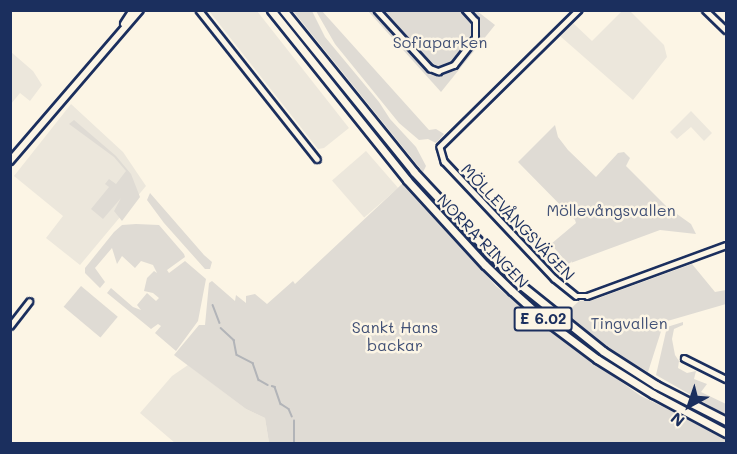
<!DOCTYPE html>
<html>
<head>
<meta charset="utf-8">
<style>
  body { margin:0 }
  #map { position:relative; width:737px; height:454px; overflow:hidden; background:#fcf5e5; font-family:Mali,sans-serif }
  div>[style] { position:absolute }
  .built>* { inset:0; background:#ece7dc; transform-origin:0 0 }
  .green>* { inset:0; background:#dfdbd4; transform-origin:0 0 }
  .stream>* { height:1.5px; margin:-0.75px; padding:0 0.75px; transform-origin:0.75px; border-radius:0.75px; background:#b2b4b8 }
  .roads { filter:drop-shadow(2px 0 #1b2f5e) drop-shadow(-2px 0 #1b2f5e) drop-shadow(0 2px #1b2f5e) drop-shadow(0 -2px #1b2f5e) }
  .minor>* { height:4.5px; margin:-2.25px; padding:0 2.25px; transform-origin:2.25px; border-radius:2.25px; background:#fcf5e5 }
  .tertiary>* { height:5px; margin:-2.5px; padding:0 2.5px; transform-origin:2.5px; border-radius:2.5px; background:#fcf5e5 }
  .secondary>* { height:6px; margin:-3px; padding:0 3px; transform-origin:3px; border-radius:3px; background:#fcf5e5 }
  .primary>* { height:7px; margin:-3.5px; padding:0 3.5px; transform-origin:3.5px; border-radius:3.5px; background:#fcf5e5 }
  span { translate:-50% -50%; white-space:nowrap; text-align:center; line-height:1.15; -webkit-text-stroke:5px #fcf5e5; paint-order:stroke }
  .shield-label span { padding:2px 4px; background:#fcf5e5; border:2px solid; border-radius:4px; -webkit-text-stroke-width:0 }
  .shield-label { font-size:15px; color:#1b2f5e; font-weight:700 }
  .park-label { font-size:16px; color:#425176 }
  .street-label { font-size:16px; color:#1b2f5e }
  .frame { position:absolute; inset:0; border:12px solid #1b2f5e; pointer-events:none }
  .north { position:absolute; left:659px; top:376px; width:60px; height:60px; -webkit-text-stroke:4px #fcf5e5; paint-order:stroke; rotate:220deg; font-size:16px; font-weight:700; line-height:24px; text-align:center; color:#1b2f5e }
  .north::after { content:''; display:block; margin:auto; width:21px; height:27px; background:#1b2f5e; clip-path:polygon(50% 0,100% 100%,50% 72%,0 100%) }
</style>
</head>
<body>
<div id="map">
  <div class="built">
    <i style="clip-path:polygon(623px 10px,630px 11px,664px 45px,667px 57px,633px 100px,560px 36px,573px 23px,592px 41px)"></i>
    <i style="clip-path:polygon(209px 11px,257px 11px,349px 128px,324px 148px,318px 149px)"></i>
    <i style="clip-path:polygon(11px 52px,33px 71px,42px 85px,30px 101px,20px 93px,11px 104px)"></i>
    <i style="clip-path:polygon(71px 104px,123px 152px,146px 186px,80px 265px,46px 238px,63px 216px,14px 176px)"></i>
    <i style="clip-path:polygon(691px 111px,712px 133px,704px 141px,691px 127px,677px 139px,670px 132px)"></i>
    <i style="left:366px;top:151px;width:49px;height:45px;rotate:49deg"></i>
    <i style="clip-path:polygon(188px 365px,246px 409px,265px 418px,269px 443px,175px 443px,140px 413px,172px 376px)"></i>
  </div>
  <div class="green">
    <i style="clip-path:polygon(293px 11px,312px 11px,325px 37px,379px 102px,390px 119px,416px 147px,426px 166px,423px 172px)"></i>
    <i style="clip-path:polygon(316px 11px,322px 11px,429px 130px,436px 129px,444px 134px,436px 143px,428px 139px,419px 140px,399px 123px,335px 44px)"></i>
    <i style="clip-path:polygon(368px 11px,477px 11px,495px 25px,441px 92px)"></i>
    <i style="clip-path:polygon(74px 120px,116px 156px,131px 174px,140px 197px,122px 221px,114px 211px,121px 198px,103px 219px,91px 209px,109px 187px,105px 184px,109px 179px,116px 184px,126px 171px,114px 157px,69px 124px)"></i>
    <i style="clip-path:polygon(555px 125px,558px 137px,568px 150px,596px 177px,618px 153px,624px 152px,630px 158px,626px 166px,667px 207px,691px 224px,696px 234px,660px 230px,568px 264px,551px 244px,576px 223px,575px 220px,518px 162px)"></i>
    <i style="clip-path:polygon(402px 184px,496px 286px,552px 333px,641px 396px,726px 438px,726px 443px,269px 443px,265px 418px,246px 409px,174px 355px,199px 325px,205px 325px,209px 283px,212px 281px,235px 301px,236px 295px,246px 303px,246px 296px,255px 294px,267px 304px,293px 281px,295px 284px)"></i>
    <i style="clip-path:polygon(150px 193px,204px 255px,212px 262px,210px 269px,205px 269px,164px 223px,147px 200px)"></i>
    <i style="clip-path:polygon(136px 224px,159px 225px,184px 254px,185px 257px,167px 270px,169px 273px,185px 261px,206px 279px,198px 321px,176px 351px,155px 333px,161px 326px,158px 324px,151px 329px,107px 293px,111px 288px,133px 307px,141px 310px,137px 305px,147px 293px,156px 301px,159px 298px,153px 293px,144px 291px,147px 278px,154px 271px,157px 273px,153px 265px,141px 261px,135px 268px,122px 256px,117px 264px,112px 248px,95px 268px,105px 282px,100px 288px,85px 273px,85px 268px,114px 232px,122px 225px)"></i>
    <i style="clip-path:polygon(692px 264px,715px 292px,726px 290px,726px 304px,664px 322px,648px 372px,612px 351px,564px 315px,579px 301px,596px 299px)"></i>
    <i style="left:81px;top:286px;width:48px;height:27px;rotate:40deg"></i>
    <i style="clip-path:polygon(683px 322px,683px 325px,674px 329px,672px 339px,675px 355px,679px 361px,678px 368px,687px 373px,696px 371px,694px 379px,707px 384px,701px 392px,726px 404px,726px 415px,656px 375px,667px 327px)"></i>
  </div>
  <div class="stream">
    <i style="left:213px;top:305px;width:19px;rotate:69deg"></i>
    <i style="left:221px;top:328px;width:18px;rotate:43deg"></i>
    <i style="left:234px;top:340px;width:15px;rotate:79deg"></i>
    <i style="left:237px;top:355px;width:18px;rotate:27deg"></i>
    <i style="left:253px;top:363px;width:18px;rotate:71deg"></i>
    <i style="left:259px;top:380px;width:10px;rotate:29deg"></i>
    <i style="left:272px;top:386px;width:3px;rotate:18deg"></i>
    <i style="left:275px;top:387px;width:18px;rotate:71deg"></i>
    <i style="left:281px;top:404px;width:9px;rotate:32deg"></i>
    <i style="left:289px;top:409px;width:8px;rotate:67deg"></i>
    <i style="left:294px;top:444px;width:23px;rotate:-90deg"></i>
  </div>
  <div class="roads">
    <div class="minor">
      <i style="left:199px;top:10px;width:190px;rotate:51.6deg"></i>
      <i style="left:377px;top:10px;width:79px;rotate:47.6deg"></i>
      <i style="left:430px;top:68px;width:9px;rotate:21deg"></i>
      <i style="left:438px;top:71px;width:17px;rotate:-21deg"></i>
      <i style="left:454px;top:65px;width:34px;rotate:-52deg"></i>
      <i style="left:475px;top:38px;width:17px;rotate:-90deg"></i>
      <i style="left:475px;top:21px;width:15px;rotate:-132deg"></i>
      <i style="left:579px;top:10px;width:195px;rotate:135.4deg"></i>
      <i style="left:440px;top:147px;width:15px;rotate:74deg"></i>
      <i style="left:444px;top:161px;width:161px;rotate:46.8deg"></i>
      <i style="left:554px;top:278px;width:28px;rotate:39deg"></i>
      <i style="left:576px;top:296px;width:11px"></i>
      <i style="left:587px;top:296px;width:148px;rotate:-20.1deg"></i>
      <i style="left:10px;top:326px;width:31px;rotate:-52deg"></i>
      <i style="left:684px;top:358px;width:47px;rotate:26.6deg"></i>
    </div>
    <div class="tertiary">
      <i style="left:705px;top:10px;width:29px;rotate:44deg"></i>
    </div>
    <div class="secondary">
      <i style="left:124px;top:24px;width:17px;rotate:-57deg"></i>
      <i style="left:10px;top:161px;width:199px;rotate:-49.3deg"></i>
    </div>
    <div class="primary">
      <i style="left:271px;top:10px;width:218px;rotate:51.3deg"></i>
      <i style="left:407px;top:180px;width:115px;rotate:47.5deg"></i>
      <i style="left:485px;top:265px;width:37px;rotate:44deg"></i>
      <i style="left:512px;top:291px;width:39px;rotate:42deg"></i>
      <i style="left:541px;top:317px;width:70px;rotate:36.9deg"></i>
      <i style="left:597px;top:359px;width:66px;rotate:32deg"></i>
      <i style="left:653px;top:394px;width:83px;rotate:28.1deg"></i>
      <i style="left:283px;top:10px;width:208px;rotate:51deg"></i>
      <i style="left:414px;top:172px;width:151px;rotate:46.9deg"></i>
      <i style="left:517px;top:282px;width:110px;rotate:38.7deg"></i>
      <i style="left:603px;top:351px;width:63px;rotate:32.7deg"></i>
      <i style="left:656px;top:385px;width:79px;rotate:27.2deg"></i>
    </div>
  </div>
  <div class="shield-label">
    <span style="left:543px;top:319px">E 6.02</span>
  </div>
  <div class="park-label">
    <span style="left:440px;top:42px">Sofiaparken</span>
    <span style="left:611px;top:210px">Möllevångsvallen</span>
    <span style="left:629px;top:323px">Tingvallen</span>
    <span style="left:395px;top:336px">Sankt Hans<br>backar</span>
  </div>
  <div class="street-label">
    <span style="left:518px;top:222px;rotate:46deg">MÖLLEVÅNGSVÄGEN</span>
    <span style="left:483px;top:241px;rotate:46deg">NORRA RINGEN</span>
  </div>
  <div class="frame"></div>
  <div class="north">N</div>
</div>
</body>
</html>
